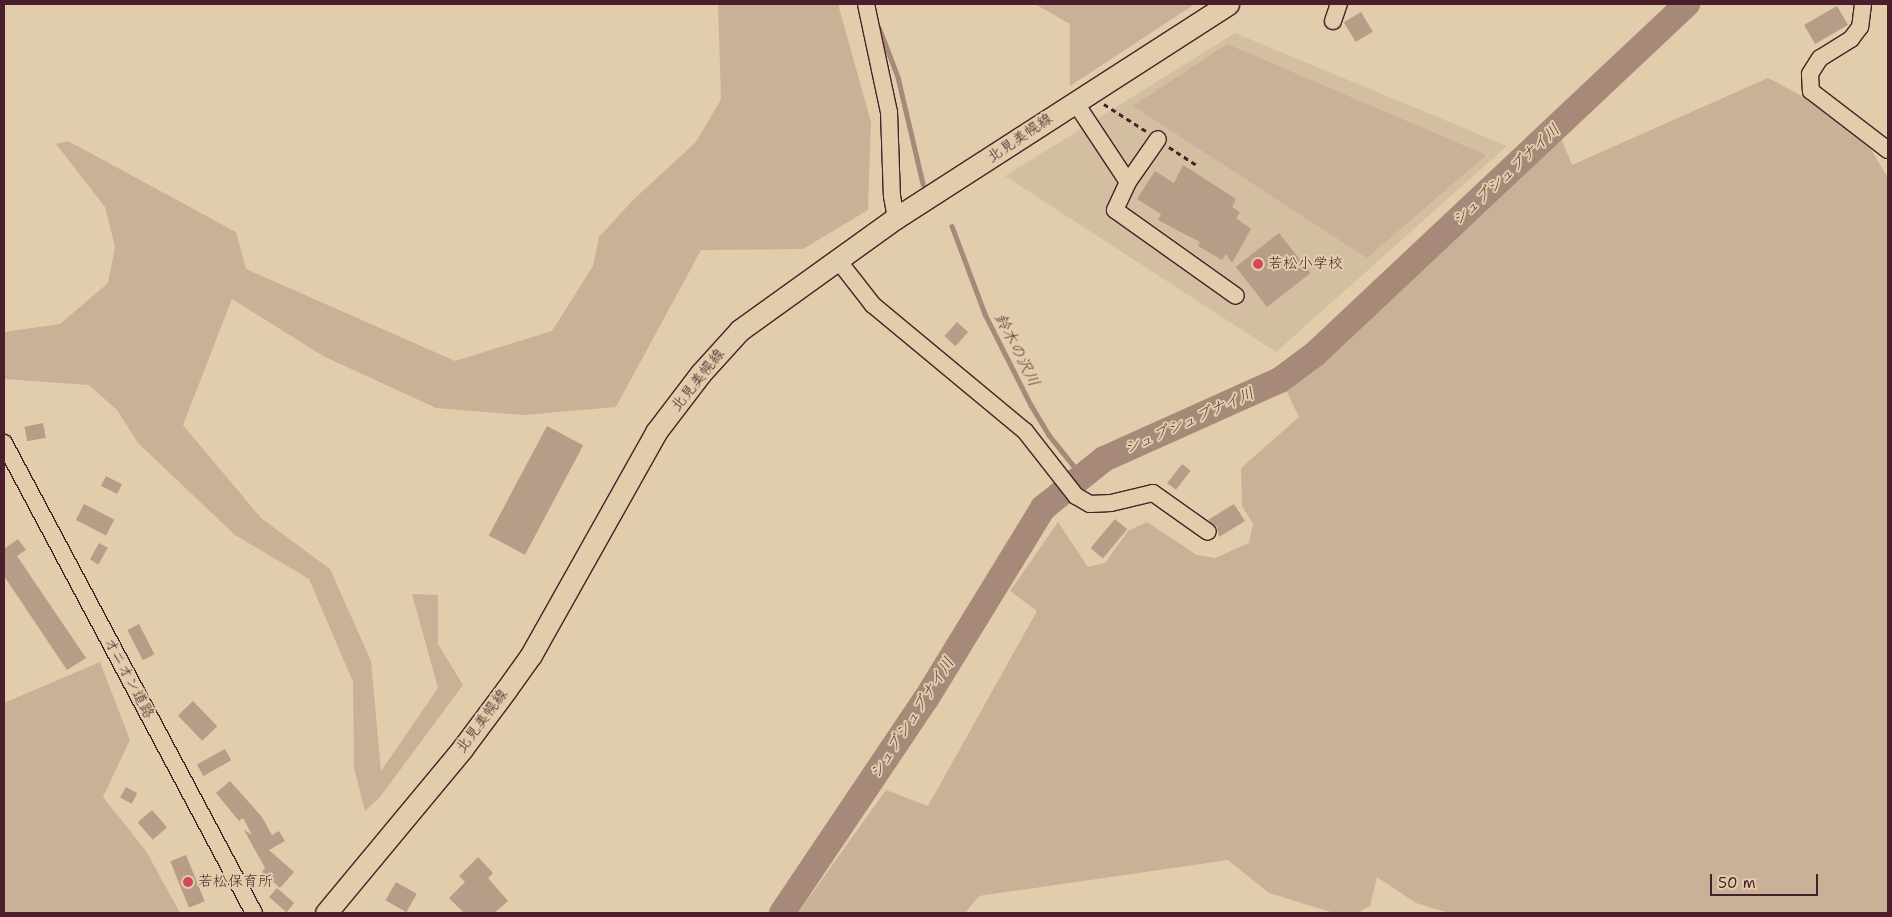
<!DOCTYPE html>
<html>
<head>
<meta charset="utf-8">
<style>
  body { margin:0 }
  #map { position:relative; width:1892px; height:917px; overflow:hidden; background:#e1cdac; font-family:"Shantell Sans","Klee One",sans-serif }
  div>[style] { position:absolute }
  .built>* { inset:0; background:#d4bea1 }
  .green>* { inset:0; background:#c8b197 }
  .stream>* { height:4.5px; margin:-2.25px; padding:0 2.25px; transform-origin:2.25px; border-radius:2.25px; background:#a68979 }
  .river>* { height:26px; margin:-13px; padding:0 13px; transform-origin:13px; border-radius:13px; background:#a68979 }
  .building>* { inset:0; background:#b79c88; transform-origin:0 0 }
  .path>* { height:2.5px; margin-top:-1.25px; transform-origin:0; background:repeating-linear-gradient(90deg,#4a1f2b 0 5px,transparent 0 9px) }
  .roads { filter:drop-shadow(1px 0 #4a1f2b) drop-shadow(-1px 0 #4a1f2b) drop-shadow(0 1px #4a1f2b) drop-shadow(0 -1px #4a1f2b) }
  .minor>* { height:16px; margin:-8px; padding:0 8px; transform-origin:8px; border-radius:8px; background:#e1cdac }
  .major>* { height:21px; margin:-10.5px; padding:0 10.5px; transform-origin:10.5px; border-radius:10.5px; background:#e1cdac }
  .dots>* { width:14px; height:14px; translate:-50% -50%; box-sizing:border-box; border:2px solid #e1cdac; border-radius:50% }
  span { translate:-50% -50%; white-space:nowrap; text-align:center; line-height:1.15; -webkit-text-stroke:4px #e1cdac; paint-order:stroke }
  .street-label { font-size:15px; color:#4a1f2b }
  .poi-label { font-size:15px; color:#4a1f2b }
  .left { translate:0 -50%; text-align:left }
  .water-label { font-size:16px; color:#5c343b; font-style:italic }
  .frame { position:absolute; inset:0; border:5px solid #4a1f2b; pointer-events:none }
  .scale { position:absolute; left:1710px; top:874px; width:108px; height:22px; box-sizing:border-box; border:2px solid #4a1f2b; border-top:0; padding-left:6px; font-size:15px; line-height:18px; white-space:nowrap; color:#4a1f2b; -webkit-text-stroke:4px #e1cdac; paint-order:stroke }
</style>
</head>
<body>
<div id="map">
  <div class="built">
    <i style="clip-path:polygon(1235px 33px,1507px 146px,1276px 352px,1005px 176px)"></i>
  </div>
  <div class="green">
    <i style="clip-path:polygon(718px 4px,838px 4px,871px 122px,868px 210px,803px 249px,701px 250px,616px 407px,524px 415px,436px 408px,323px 356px,232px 299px,183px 425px,261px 518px,330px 569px,371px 661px,381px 771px,438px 688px,412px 594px,438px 595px,438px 644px,463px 685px,380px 797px,365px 811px,354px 768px,353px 682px,309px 579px,235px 535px,138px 443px,117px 410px,89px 385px,4px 379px,4px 332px,60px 324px,108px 283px,115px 247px,105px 207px,56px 144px,68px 141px,236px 232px,246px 269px,455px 361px,552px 331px,593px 266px,599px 237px,633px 200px,696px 142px,721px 99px)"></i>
    <i style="clip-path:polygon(1035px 4px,1195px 4px,1070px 86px,1070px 24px)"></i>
    <i style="clip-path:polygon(1227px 44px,1486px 155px,1367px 258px,1133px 106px)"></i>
    <i style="clip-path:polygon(1768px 78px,1821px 106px,1868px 144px,1888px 178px,1888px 913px,1449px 913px,1416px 903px,1377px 877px,1370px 906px,1357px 913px,1334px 913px,1269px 893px,1228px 860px,979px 896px,965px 913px,798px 913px,886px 790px,928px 806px,1037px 611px,1010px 591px,1058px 522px,1088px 567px,1105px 563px,1128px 531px,1147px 522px,1197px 555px,1215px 558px,1249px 543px,1253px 524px,1242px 506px,1241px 468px,1299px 417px,1286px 390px,1303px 353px,1553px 118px,1572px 165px)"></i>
    <i style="clip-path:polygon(100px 662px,130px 740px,103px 797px,146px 851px,180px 913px,4px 913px,4px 703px)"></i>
  </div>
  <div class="stream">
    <i style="left:879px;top:27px;width:53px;rotate:69.2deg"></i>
    <i style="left:898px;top:77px;width:110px;rotate:76.8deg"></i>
    <i style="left:952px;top:226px;width:94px;rotate:69.4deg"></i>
    <i style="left:985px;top:314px;width:102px;rotate:63.2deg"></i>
    <i style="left:1031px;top:405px;width:35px;rotate:59deg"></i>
    <i style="left:1049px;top:435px;width:51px;rotate:51.3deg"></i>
  </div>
  <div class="river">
    <i style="left:782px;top:913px;width:258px;rotate:-56.1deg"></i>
    <i style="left:926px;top:699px;width:224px;rotate:-58.5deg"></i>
    <i style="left:1043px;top:508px;width:78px;rotate:-38.8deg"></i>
    <i style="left:1104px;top:459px;width:193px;rotate:-24.2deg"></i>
    <i style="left:1280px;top:380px;width:44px;rotate:-36.6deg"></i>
    <i style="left:1315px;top:354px;width:511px;rotate:-43.25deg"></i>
  </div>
  <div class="building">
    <i style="left:1837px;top:6px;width:22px;height:38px;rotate:60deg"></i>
    <i style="left:1361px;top:12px;width:23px;height:20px;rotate:59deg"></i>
    <i style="clip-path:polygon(1183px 165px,1236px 199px,1232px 207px,1240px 212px,1236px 218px,1251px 229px,1232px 263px,1226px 254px,1222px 260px,1198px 246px,1200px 242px,1158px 220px,1161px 214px,1137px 199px,1155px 171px,1174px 183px)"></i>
    <i style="left:1279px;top:233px;width:51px;height:55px;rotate:52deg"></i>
    <i style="left:957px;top:322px;width:15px;height:19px;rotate:42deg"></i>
    <i style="left:43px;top:423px;width:15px;height:19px;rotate:79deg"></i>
    <i style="left:547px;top:426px;width:41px;height:124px;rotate:28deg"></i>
    <i style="left:1182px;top:464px;width:11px;height:24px;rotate:38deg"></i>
    <i style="left:106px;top:476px;width:18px;height:11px;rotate:27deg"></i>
    <i style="left:84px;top:504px;width:34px;height:18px;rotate:27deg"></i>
    <i style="clip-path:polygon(1234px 504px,1245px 521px,1219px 537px,1217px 527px,1208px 520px)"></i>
    <i style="left:1115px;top:519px;width:16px;height:38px;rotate:40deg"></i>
    <i style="clip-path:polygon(18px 539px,26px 550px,17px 556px,86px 658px,67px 670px,4px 576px,4px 549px)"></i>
    <i style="left:99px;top:543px;width:10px;height:19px;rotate:29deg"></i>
    <i style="left:139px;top:624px;width:34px;height:13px;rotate:63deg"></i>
    <i style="left:193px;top:701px;width:35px;height:21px;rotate:46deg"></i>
    <i style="left:225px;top:749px;width:13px;height:32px;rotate:61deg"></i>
    <i style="clip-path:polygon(230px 781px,262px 817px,272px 835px,279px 831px,285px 841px,269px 850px,294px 872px,280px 888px,262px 872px,265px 868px,244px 830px,252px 835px,243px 818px,239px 821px,216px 793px)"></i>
    <i style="left:126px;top:787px;width:13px;height:12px;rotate:29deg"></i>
    <i style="left:152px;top:810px;width:23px;height:19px;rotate:49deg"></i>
    <i style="left:186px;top:855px;width:50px;height:17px;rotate:68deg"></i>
    <i style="clip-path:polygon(478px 857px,493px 873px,488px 878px,508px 901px,494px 913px,464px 913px,449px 898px,465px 882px,459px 876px)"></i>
    <i style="left:396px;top:882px;width:24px;height:21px;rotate:30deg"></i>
    <i style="left:277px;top:888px;width:23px;height:12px;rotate:41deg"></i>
  </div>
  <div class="path">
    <i style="left:1104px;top:104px;width:50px;rotate:32.7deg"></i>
    <i style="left:1169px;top:147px;width:33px;rotate:33deg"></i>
  </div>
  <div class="roads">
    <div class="minor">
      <i style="left:866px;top:4px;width:110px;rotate:78deg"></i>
      <i style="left:889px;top:112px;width:84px;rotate:88deg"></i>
      <i style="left:892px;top:196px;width:22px;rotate:80deg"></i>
      <i style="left:1863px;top:4px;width:23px;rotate:97deg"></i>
      <i style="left:1860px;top:27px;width:15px;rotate:127deg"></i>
      <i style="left:1851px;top:39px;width:36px;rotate:148deg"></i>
      <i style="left:1820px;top:58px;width:19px;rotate:122deg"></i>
      <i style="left:1810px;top:74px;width:17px;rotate:87deg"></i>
      <i style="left:1811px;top:91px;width:97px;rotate:37.5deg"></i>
      <i style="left:1333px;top:21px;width:18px;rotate:-71deg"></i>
      <i style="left:1075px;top:102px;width:96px;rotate:56.5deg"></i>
      <i style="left:1128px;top:182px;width:31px;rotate:115deg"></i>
      <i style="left:1115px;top:210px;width:148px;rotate:35.4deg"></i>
      <i style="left:1128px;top:182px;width:52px;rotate:-55.1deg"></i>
      <i style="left:837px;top:259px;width:58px;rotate:52deg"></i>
      <i style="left:873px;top:305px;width:197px;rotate:39.7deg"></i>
      <i style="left:1025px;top:431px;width:83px;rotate:51.9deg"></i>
      <i style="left:1076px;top:496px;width:16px;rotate:30deg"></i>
      <i style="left:1090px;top:504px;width:21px;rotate:-3deg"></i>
      <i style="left:1111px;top:503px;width:43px;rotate:-13.4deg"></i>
      <i style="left:1153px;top:493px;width:67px;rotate:35.3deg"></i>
      <i style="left:4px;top:443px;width:532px;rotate:61.99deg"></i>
    </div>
    <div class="major">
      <i style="left:326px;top:913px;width:213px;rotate:-50.3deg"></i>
      <i style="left:462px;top:749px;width:74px;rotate:-53.3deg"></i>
      <i style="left:506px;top:690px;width:43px;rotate:-54.5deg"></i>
      <i style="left:531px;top:655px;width:256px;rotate:-60.7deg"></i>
      <i style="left:656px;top:432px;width:74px;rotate:-52.7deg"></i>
      <i style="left:701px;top:373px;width:58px;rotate:-47.8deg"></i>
      <i style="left:740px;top:330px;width:192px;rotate:-35.7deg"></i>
      <i style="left:896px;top:218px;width:395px;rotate:-32.8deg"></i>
    </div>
  </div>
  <div class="dots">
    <i style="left:1258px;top:264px;background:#d1495b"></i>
    <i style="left:188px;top:882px;background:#d1495b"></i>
  </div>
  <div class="street-label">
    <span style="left:1020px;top:138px;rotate:-34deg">北見美幌線</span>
    <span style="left:698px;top:380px;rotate:-51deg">北見美幌線</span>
    <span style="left:129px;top:678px;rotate:62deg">オニオン道路</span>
    <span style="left:482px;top:721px;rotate:-53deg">北見美幌線</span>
  </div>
  <div class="poi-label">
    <span class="left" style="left:1268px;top:264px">若松小学校</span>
    <span class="left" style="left:198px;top:882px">若松保育所</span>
  </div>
  <div class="water-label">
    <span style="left:1506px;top:175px;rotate:-43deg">シュブシュブナイ川</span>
    <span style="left:1017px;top:350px;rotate:63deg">鈴木の沢川</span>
    <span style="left:1189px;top:421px;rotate:-24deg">シュブシュブナイ川</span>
    <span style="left:912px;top:718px;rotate:-57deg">シュブシュブナイ川</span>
  </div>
  <div class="frame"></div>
  <div class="scale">50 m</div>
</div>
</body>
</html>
